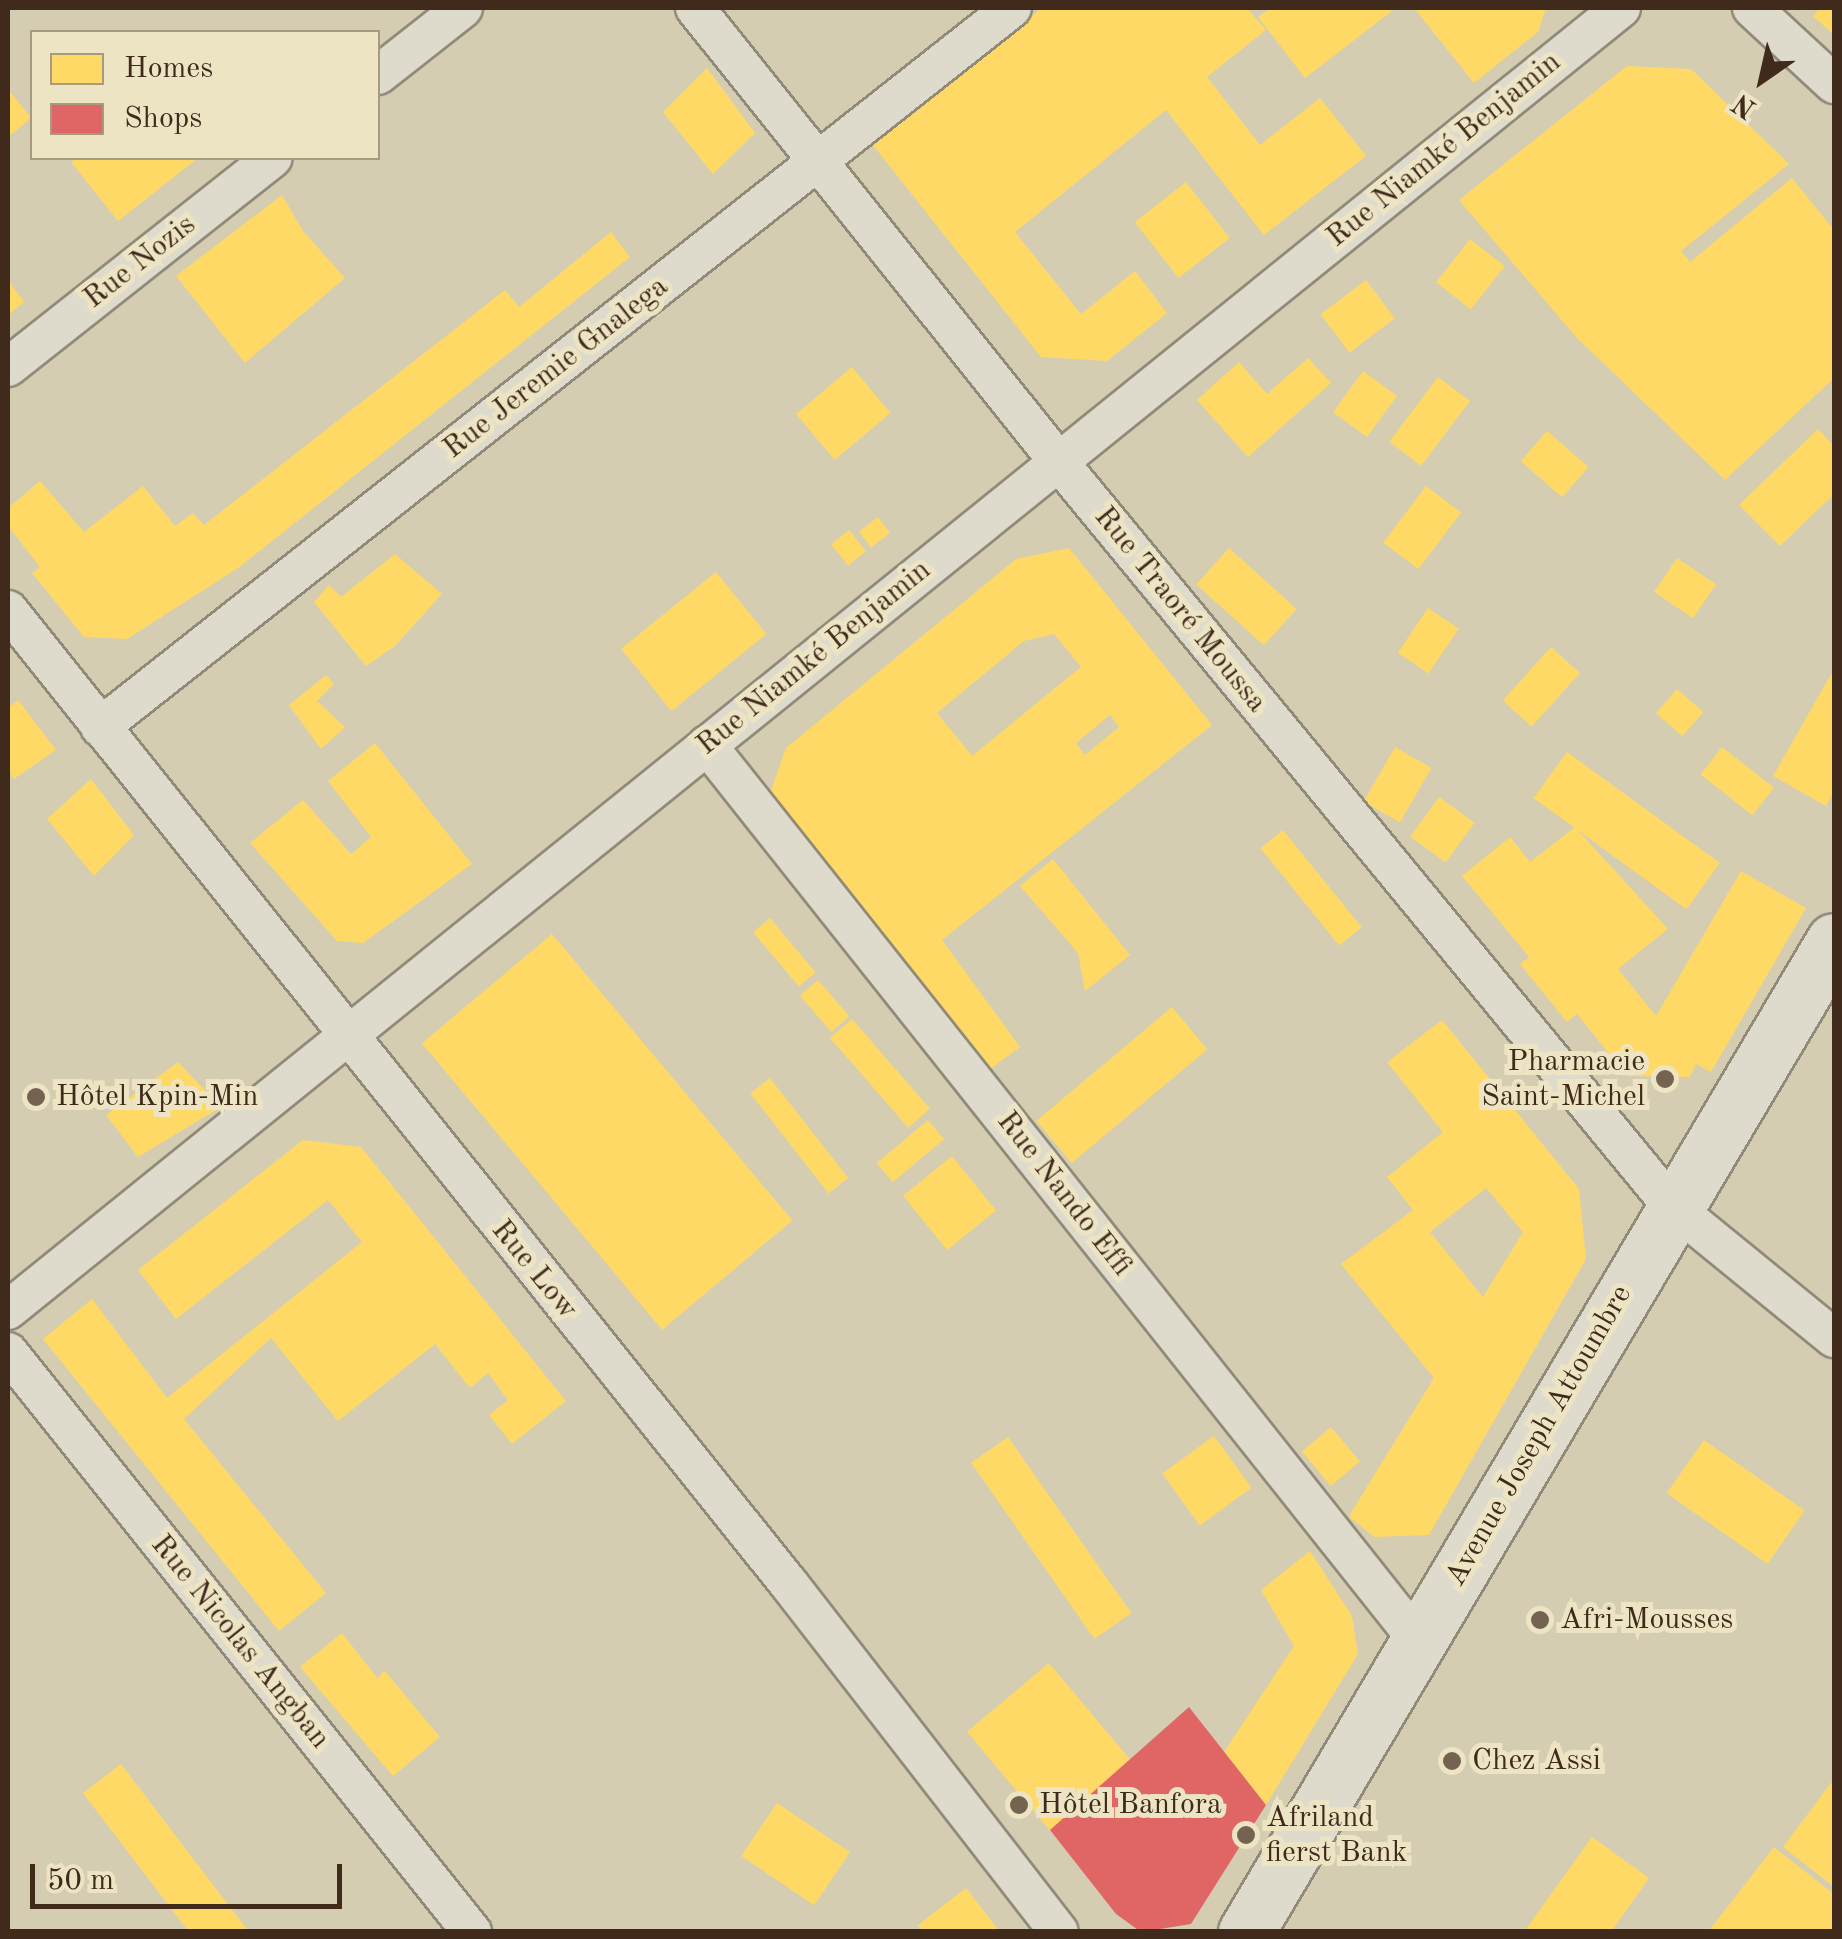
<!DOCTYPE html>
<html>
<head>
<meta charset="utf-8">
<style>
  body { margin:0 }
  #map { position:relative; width:1842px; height:1939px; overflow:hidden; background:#d5cdb2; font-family:"Old Standard TT",serif }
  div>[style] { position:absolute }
  .homes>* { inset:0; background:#ffd966; transform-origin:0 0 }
  .shops>* { inset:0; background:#e06666 }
  .roads { filter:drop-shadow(2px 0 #918a79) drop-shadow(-2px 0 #918a79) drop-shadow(0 2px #918a79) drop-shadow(0 -2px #918a79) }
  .street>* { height:38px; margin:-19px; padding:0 19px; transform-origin:19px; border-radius:19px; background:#dedbcc }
  .secondary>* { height:55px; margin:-27.5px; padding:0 27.5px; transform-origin:27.5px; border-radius:27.5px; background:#dedbcc }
  .dots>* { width:28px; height:28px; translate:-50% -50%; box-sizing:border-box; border:5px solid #ede4c4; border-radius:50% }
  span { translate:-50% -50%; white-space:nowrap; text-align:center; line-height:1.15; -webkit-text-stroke:10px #ede4c4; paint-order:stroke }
  .street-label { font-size:30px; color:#3f2a1b }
  .poi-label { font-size:30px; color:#3f2a1b }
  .right { translate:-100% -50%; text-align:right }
  .left { translate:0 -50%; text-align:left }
  .frame { position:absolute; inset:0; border:10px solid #3f2a1b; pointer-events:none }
  .legend { position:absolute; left:30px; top:30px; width:350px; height:130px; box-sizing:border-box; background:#ede4c4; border:2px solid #a79a80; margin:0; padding:12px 18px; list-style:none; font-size:30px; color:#3f2a1b }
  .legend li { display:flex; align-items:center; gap:20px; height:50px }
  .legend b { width:50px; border:2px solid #a79a80 }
  .north { position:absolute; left:1712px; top:30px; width:100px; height:100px; -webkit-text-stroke:8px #ede4c4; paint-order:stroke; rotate:214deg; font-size:28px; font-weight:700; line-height:40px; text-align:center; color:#3f2a1b }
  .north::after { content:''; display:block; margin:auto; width:35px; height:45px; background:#3f2a1b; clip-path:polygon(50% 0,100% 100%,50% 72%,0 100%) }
  .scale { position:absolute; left:30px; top:1864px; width:312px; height:45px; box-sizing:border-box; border:5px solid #3f2a1b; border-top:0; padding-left:12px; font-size:30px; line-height:35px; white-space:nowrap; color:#3f2a1b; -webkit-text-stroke:8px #ede4c4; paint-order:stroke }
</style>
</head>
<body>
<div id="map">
  <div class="homes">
    <i style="clip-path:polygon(1042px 8px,1247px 8px,1266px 30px,1207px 77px,1260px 145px,1320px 98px,1366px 156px,1264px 235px,1166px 110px,1015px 232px,1081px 314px,1135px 271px,1167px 313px,1107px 361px,1041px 357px,872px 144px)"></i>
    <i style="clip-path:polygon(1271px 8px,1389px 8px,1392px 11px,1305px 78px,1258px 17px)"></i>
    <i style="clip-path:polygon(1414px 8px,1546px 8px,1538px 32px,1474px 83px)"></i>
    <i style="clip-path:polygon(1820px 8px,1834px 8px,1834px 35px,1813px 16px)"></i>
    <i style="clip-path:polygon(1627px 66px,1691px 69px,1789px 164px,1681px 251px,1690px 262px,1792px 178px,1834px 230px,1834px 378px,1725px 480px,1576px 337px,1459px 200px)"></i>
    <i style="clip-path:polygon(707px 68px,755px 133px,713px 174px,663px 112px)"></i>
    <i style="clip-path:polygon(8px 89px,31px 118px,8px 137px)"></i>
    <i style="clip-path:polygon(77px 158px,198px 158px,118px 221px,71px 162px)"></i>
    <i style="left:1186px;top:182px;width:71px;height:65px;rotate:52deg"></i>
    <i style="clip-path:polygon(282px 195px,303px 231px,345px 278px,245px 363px,176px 276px)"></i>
    <i style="clip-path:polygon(611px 232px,630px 257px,238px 568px,127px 639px,84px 637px,32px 573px,40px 567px,8px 526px,8px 508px,40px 481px,84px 532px,143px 486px,175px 526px,193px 513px,204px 525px,505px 290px,519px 307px)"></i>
    <i style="left:1470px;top:239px;width:44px;height:55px;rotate:38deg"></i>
    <i style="clip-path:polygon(8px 280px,24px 302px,8px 315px)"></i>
    <i style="left:1366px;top:280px;width:48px;height:57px;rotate:53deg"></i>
    <i style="clip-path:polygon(1308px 358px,1331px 383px,1248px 457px,1197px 400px,1239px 362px,1267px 394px)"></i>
    <i style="left:852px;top:367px;width:60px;height:73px;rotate:50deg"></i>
    <i style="left:1363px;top:371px;width:42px;height:51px;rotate:36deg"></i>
    <i style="left:1438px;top:377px;width:40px;height:81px;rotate:37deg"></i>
    <i style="clip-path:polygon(1818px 429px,1834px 446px,1834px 494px,1780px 546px,1739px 505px)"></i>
    <i style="left:1547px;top:431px;width:55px;height:40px;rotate:41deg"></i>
    <i style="left:1426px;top:486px;width:44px;height:71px;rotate:37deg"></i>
    <i style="left:878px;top:517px;width:20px;height:24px;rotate:53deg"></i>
    <i style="left:849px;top:530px;width:27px;height:23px;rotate:51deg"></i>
    <i style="clip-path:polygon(evenodd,1069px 548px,1212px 725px,942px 940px,1020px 1047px,986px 1072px,769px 796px,786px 748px,1016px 559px,1069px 548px,1054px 634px,1081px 667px,972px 756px,937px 713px,1024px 641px,1054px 634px,1069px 548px,1110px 715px,1119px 727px,1085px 755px,1076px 743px,1110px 715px)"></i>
    <i style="left:1229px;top:548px;width:91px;height:49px;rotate:42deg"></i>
    <i style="clip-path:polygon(395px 554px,442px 594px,395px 646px,366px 666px,314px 602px,329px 585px,341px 597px)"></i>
    <i style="left:1677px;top:558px;width:47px;height:41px;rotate:34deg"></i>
    <i style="left:716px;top:572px;width:80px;height:122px;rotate:51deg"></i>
    <i style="left:1428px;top:608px;width:37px;height:54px;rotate:34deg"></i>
    <i style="left:1551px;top:647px;width:39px;height:72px;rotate:42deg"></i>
    <i style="clip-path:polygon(1834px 669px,1834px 791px,1826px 806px,1773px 776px)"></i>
    <i style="clip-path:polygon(326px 675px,334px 684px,317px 701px,345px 727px,321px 749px,289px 705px)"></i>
    <i style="left:1677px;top:689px;width:35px;height:32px;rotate:41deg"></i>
    <i style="clip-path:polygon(18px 700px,56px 750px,14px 779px,8px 770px,8px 708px)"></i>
    <i style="clip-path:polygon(375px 743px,472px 864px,363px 943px,337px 941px,250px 843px,303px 800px,351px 854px,371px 837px,328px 781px)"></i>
    <i style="left:1395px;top:747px;width:42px;height:63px;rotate:30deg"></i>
    <i style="left:1722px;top:747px;width:66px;height:35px;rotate:38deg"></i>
    <i style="left:1567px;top:752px;width:189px;height:57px;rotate:36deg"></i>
    <i style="clip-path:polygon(91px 779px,134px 835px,94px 876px,47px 819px)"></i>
    <i style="left:1439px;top:797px;width:44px;height:49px;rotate:36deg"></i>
    <i style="clip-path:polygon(1575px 827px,1668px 929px,1618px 969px,1656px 1016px,1741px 871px,1806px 908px,1711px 1072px,1696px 1064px,1690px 1077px,1627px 1076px,1577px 1014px,1567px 1022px,1520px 964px,1529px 957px,1462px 876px,1510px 837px,1530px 862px)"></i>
    <i style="left:1283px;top:830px;width:125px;height:29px;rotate:51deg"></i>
    <i style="clip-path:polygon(1053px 859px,1130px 955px,1085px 991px,1078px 953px,1020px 886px)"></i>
    <i style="left:770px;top:918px;width:71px;height:22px;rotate:50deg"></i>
    <i style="left:552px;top:934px;width:374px;height:170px;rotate:50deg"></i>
    <i style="left:818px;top:980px;width:48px;height:24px;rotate:49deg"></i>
    <i style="left:1172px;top:1007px;width:55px;height:177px;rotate:50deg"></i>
    <i style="left:852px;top:1019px;width:119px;height:29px;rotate:49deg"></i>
    <i style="clip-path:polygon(evenodd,1442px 1020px,1579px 1189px,1586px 1259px,1429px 1535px,1374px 1537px,1349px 1516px,1434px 1378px,1341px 1264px,1413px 1210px,1387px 1177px,1443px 1132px,1387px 1062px,1442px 1020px,1486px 1188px,1523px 1232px,1483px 1297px,1430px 1232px,1486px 1188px)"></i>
    <i style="clip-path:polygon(178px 1062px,221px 1107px,138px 1157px,106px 1115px)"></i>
    <i style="left:770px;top:1078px;width:127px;height:25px;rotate:52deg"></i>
    <i style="left:928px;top:1120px;width:25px;height:67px;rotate:50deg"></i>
    <i style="clip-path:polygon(303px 1140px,361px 1147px,566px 1401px,512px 1444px,489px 1415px,508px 1400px,488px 1373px,470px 1388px,435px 1344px,338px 1421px,271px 1338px,184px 1419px,326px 1593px,279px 1631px,43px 1339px,92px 1299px,167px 1398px,362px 1242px,328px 1200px,176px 1319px,138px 1270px)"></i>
    <i style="left:952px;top:1156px;width:70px;height:63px;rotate:51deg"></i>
    <i style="left:1331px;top:1427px;width:45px;height:38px;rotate:50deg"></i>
    <i style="left:1214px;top:1436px;width:64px;height:64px;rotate:54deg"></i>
    <i style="left:1008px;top:1437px;width:215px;height:45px;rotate:55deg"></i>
    <i style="left:1704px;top:1440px;width:123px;height:65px;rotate:35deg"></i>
    <i style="clip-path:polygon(1310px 1551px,1352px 1616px,1358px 1654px,1266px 1805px,1224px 1752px,1294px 1646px,1261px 1590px)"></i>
    <i style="clip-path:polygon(342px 1633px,378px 1679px,384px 1670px,440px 1737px,393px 1776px,300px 1667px)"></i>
    <i style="left:1049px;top:1663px;width:129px;height:107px;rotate:50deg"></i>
    <i style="clip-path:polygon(121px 1764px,249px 1932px,189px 1932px,83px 1793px)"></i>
    <i style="clip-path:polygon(1834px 1779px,1834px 1887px,1783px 1847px)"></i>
    <i style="left:777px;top:1803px;width:88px;height:64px;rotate:34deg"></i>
    <i style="clip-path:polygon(1592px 1837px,1649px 1878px,1611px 1932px,1524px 1932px)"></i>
    <i style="clip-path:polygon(1774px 1847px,1834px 1894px,1834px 1932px,1708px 1932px)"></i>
    <i style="clip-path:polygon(966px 1888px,1000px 1932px,923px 1932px,918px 1925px)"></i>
  </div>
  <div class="shops">
    <i style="clip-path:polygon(1189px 1707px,1266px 1805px,1191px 1924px,1141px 1932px,1116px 1914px,1050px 1830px)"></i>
  </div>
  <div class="roads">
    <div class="street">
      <i style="left:695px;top:8px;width:580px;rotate:51.29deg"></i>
      <i style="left:1058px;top:461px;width:965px;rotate:50.51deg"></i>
      <i style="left:1672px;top:1206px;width:209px;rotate:39.2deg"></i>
      <i style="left:1752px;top:8px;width:112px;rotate:42.8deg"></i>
      <i style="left:378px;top:75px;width:108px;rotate:-38.2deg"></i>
      <i style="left:8px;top:367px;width:337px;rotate:-38.3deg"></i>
      <i style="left:8px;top:610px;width:1248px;rotate:51.28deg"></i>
      <i style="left:789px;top:1584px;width:440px;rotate:52.2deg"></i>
      <i style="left:100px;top:727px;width:1161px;rotate:-38.25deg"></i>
      <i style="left:707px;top:745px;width:1147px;rotate:51.55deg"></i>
      <i style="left:8px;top:1310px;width:2073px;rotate:-38.91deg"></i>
      <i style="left:8px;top:1352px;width:743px;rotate:51.34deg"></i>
    </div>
    <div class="secondary">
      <i style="left:1246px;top:1932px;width:1152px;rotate:-59.32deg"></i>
    </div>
  </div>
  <div class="dots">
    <i style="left:1665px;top:1079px;background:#746350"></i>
    <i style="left:36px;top:1097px;background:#746350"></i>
    <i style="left:1540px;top:1620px;background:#746350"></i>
    <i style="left:1452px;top:1761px;background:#746350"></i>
    <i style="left:1019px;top:1805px;background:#746350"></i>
    <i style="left:1246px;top:1835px;background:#746350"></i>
  </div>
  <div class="street-label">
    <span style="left:1444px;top:150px;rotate:-39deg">Rue Niamké Benjamin</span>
    <span style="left:140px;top:262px;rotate:-38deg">Rue Nozis</span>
    <span style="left:556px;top:368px;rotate:-38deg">Rue Jeremie Gnalega</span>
    <span style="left:1180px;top:610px;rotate:51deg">Rue Traoré Moussa</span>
    <span style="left:814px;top:658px;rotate:-39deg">Rue Niamké Benjamin</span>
    <span style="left:1064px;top:1194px;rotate:52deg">Rue Nando Effi</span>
    <span style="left:534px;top:1270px;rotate:51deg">Rue Low</span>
    <span style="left:1539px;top:1436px;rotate:-60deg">Avenue Joseph Attoumbre</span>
    <span style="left:240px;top:1642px;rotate:51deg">Rue Nicolas Angban</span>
  </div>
  <div class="poi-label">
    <span class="right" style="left:1645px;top:1079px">Pharmacie<br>Saint-Michel</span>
    <span class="left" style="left:56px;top:1097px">Hôtel Kpin-Min</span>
    <span class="left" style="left:1560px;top:1620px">Afri-Mousses</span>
    <span class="left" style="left:1472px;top:1761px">Chez Assi</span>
    <span class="left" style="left:1039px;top:1805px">Hôtel Banfora</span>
    <span class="left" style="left:1266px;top:1835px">Afriland<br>fierst Bank</span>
  </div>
  <div class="frame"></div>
  <ul class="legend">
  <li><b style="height:28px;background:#ffd966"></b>Homes</li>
  <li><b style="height:28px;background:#e06666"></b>Shops</li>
  </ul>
  <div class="north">N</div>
  <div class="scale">50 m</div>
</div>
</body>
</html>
